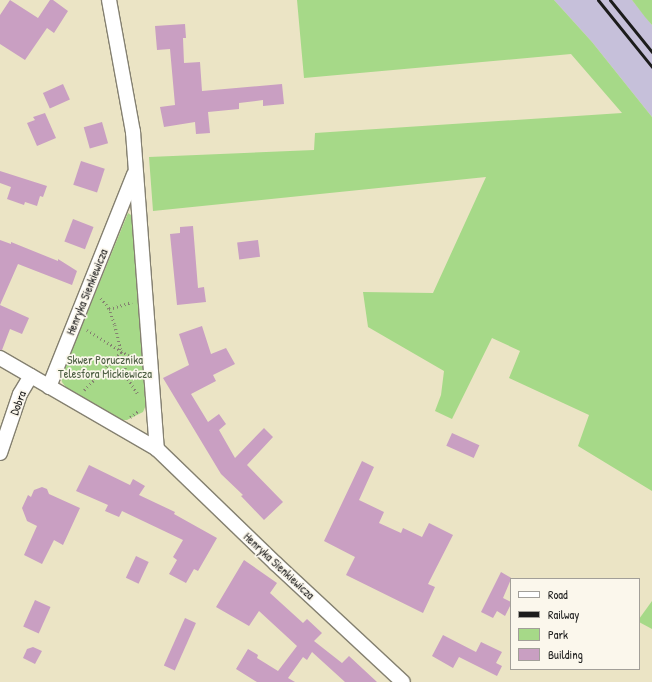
<!DOCTYPE html>
<html>
<head>
<meta charset="utf-8">
<style>
  body { margin:0 }
  #map { position:relative; width:652px; height:682px; overflow:hidden; background:#ebe4c5; font-family:"Patrick Hand",sans-serif }
  div>[style] { position:absolute }
  .industrial>* { inset:0; background:#c6c0da }
  .green>* { inset:0; background:#a6d988 }
  .building>* { inset:0; background:#c99fc2; transform-origin:0 0 }
  .path>* { height:2.5px; margin-top:-1.25px; transform-origin:0; background:repeating-linear-gradient(90deg,#848070 0 1px,transparent 0 4px) }
  .roads { filter:drop-shadow(1px 0 #848070) drop-shadow(-1px 0 #848070) drop-shadow(0 1px #848070) drop-shadow(0 -1px #848070) }
  .street>* { height:14px; margin:-7px; padding:0 7px; transform-origin:7px; border-radius:7px; background:#fff }
  .rail>* { height:3px; margin:-1.5px; padding:0 1.5px; transform-origin:1.5px; border-radius:1.5px; background:#1c1c1c }
  span { translate:-50% -50%; white-space:nowrap; text-align:center; line-height:1.15; -webkit-text-stroke:3.5px #fbf7ec; paint-order:stroke }
  .street-label { font-size:12px; color:#1c1c1c }
  .park-label { font-size:12px; color:#4c5e42 }
  .legend { position:absolute; left:510px; top:578px; width:130px; height:92px; box-sizing:border-box; background:#fbf7ec; border:1px solid #a29f99; margin:0; padding:5px 7px; list-style:none; font-size:12px; color:#1c1c1c }
  .legend li { display:flex; align-items:center; gap:8px; height:20px }
  .legend b { width:20px; border:1px solid #a29f99 }
</style>
</head>
<body>
<div id="map">
  <div class="industrial">
    <i style="clip-path:polygon(554px 0,632px 0,652px 25px,652px 117px,592px 42px)"></i>
  </div>
  <div class="green">
    <i style="clip-path:polygon(297px 0,554px 0,592px 42px,652px 117px,652px 491px,578px 446px,589px 415px,509px 378px,520px 351px,492px 338px,452px 419px,435px 411px,441px 395px,444px 371px,368px 327px,363px 292px,433px 293px,486px 177px,153px 211px,149px 157px,314px 150px,315px 133px,622px 113px,571px 54px,304px 78px)"></i>
    <i style="clip-path:polygon(632px 0,652px 0,652px 25px,645px 17px)"></i>
    <i style="clip-path:polygon(128px 213px,131px 215px,132px 219px,146px 405px,143px 412px,127px 420px,121px 420px,67px 389px,62px 382px,61px 377px)"></i>
    <i style="clip-path:polygon(652px 601px,652px 629px,639px 622px,639px 619px)"></i>
  </div>
  <div class="building">
    <i style="clip-path:polygon(10px 0,38px 18px,50px 0,53px 0,68px 11px,54px 33px,47px 28px,25px 60px,0 44px,0 15px)"></i>
    <i style="clip-path:polygon(185px 24px,186px 38px,183px 38px,184px 63px,200px 62px,202px 91px,282px 84px,284px 104px,263px 106px,263px 100px,239px 103px,239px 109px,208px 112px,210px 133px,196px 134px,195px 122px,164px 127px,160px 107px,175px 105px,170px 49px,157px 50px,155px 26px)"></i>
    <i style="left:63px;top:84px;width:17px;height:22px;rotate:66deg"></i>
    <i style="clip-path:polygon(45px 113px,56px 138px,37px 146px,27px 123px,35px 120px,33px 117px)"></i>
    <i style="left:102px;top:122px;width:22px;height:19px;rotate:74deg"></i>
    <i style="left:81px;top:161px;width:25px;height:25px;rotate:18deg"></i>
    <i style="clip-path:polygon(0 171px,47px 186px,43px 197px,40px 196px,37px 206px,25px 202px,24px 205px,7px 199px,11px 187px,0 183px)"></i>
    <i style="left:73px;top:219px;width:22px;height:24px;rotate:21deg"></i>
    <i style="clip-path:polygon(193px 226px,198px 288px,204px 287px,206px 302px,177px 305px,170px 234px,180px 233px,180px 227px)"></i>
    <i style="clip-path:polygon(0 240px,11px 244px,11px 242px,58px 261px,58px 259px,77px 271px,72px 285px,18px 264px,0 305px)"></i>
    <i style="left:258px;top:240px;width:17px;height:21px;rotate:83deg"></i>
    <i style="clip-path:polygon(0 305px,29px 318px,22px 334px,10px 329px,2px 350px,0 350px)"></i>
    <i style="clip-path:polygon(202px 326px,211px 354px,226px 348px,235px 364px,213px 375px,216px 381px,191px 394px,208px 422px,219px 414px,226px 424px,219px 430px,235px 458px,264px 428px,273px 437px,247px 465px,283px 502px,264px 520px,241px 496px,243px 495px,221px 474px,163px 378px,189px 365px,179px 334px)"></i>
    <i style="left:452px;top:433px;width:30px;height:14px;rotate:24deg"></i>
    <i style="clip-path:polygon(362px 461px,374px 467px,359px 500px,384px 512px,379px 523px,401px 533px,403px 528px,422px 537px,429px 523px,453px 535px,428px 584px,435px 587px,423px 613px,346px 575px,355px 557px,324px 541px)"></i>
    <i style="clip-path:polygon(89px 465px,130px 485px,133px 479px,145px 486px,139px 495px,175px 512px,174px 514px,217px 538px,198px 571px,194px 569px,186px 583px,169px 574px,177px 560px,173px 557px,183px 540px,122px 511px,119px 517px,105px 511px,108px 505px,76px 491px)"></i>
    <i style="clip-path:polygon(42px 487px,47px 489px,49px 494px,80px 508px,63px 545px,54px 540px,42px 564px,24px 555px,37px 526px,27px 521px,22px 508px,28px 495px,31px 497px,34px 490px)"></i>
    <i style="left:136px;top:556px;width:14px;height:24px;rotate:25deg"></i>
    <i style="clip-path:polygon(244px 560px,277px 583px,270px 593px,303px 623px,307px 619px,322px 633px,314px 641px,342px 663px,349px 656px,377px 682px,345px 682px,312px 652px,307px 660px,303px 657px,288px 678px,295px 682px,257px 682px,236px 669px,248px 649px,258px 655px,257px 658px,278px 671px,297px 646px,259px 611px,249px 626px,216px 607px)"></i>
    <i style="clip-path:polygon(501px 572px,513px 579px,511px 579px,503px 598px,511px 602px,511px 604px,505px 616px,497px 611px,493px 618px,481px 612px)"></i>
    <i style="left:35px;top:600px;width:17px;height:29px;rotate:24deg"></i>
    <i style="left:185px;top:618px;width:12px;height:52px;rotate:24deg"></i>
    <i style="clip-path:polygon(443px 635px,476px 652px,481px 642px,502px 652px,496px 663px,502px 666px,497px 676px,459px 657px,453px 668px,432px 656px)"></i>
    <i style="clip-path:polygon(33px 647px,42px 651px,35px 664px,23px 658px,27px 649px)"></i>
  </div>
  <div class="path">
    <i style="left:101px;top:298px;width:13px;rotate:51deg"></i>
    <i style="left:109px;top:308px;width:18px;rotate:71deg"></i>
    <i style="left:115px;top:325px;width:56px;rotate:76.5deg"></i>
    <i style="left:128px;top:379px;width:18px;rotate:56deg"></i>
    <i style="left:109px;top:309px;width:24px;rotate:-17deg"></i>
    <i style="left:87px;top:330px;width:57px;rotate:31.5deg"></i>
    <i style="left:84px;top:390px;width:53px;rotate:-45.8deg"></i>
    <i style="left:130px;top:417px;width:10px;rotate:-37deg"></i>
  </div>
  <div class="roads">
    <div class="street">
      <i style="left:109px;top:0;width:134px;rotate:79.7deg"></i>
      <i style="left:133px;top:132px;width:318px;rotate:85.7deg"></i>
      <i style="left:0;top:358px;width:181px;rotate:30.1deg"></i>
      <i style="left:157px;top:449px;width:165px;rotate:44deg"></i>
      <i style="left:276px;top:564px;width:173px;rotate:42.9deg"></i>
      <i style="left:49px;top:387px;width:229px;rotate:-68.2deg"></i>
      <i style="left:0;top:453px;width:62px;rotate:-71.3deg"></i>
      <i style="left:20px;top:394px;width:21px;rotate:-59deg"></i>
    </div>
  </div>
  <div class="rail">
    <i style="left:598px;top:0;width:86px;rotate:51.1deg"></i>
    <i style="left:610px;top:0;width:67px;rotate:51.1deg"></i>
  </div>
  <div class="street-label">
    <span style="left:87px;top:292px;rotate:-68deg">Henryka Sienkiewicza</span>
    <span style="left:18px;top:403px;rotate:-69deg">Dobra</span>
    <span style="left:279px;top:566px;rotate:43deg">Henryka Sienkiewicza</span>
  </div>
  <div class="park-label">
    <span style="left:105px;top:367px">Skwer Porucznika<br>Telesfora Mickiewicza</span>
  </div>
  <ul class="legend">
  <li><b style="height:5px;background:#fff"></b>Road</li>
  <li><b style="height:5px;background:#1c1c1c"></b>Railway</li>
  <li><b style="height:11px;background:#a6d988"></b>Park</li>
  <li><b style="height:11px;background:#c99fc2"></b>Building</li>
  </ul>
</div>
</body>
</html>
